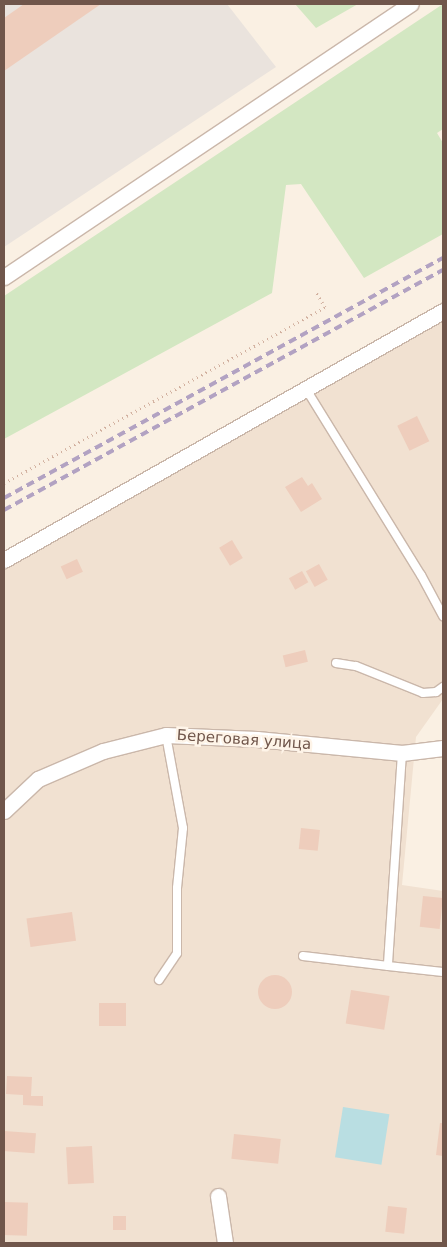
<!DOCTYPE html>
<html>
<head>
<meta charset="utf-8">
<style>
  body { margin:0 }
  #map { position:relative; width:447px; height:1247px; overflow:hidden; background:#faf0e3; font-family:"DejaVu Sans",sans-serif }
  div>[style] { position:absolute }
  .residential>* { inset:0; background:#f1e1d1 }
  .industrial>* { inset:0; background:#eae3dd }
  .green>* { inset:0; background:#d3e7c2 }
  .water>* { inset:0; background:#b9dee2; transform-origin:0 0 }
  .building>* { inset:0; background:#eecdbc; transform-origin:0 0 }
  .round { border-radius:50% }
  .path>* { height:3px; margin-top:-1.5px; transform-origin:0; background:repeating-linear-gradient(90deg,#d2b1a0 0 1px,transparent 0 5px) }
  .roads { filter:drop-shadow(1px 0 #cab7aa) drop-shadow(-1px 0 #cab7aa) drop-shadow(0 1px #cab7aa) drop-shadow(0 -1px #cab7aa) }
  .service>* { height:8px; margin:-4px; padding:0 4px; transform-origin:4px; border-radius:4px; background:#fff }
  .minor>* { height:15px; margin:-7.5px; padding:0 7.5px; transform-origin:7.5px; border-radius:7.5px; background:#fff }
  .rail>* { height:4px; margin-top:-2px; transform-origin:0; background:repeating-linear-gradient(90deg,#b2a2c2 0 8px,transparent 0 13px) }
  span { translate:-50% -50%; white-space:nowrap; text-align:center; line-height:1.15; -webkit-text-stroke:5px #fef4e8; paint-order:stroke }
  .street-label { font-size:15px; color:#70564b }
  .frame { position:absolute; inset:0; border:5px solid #70564b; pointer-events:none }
</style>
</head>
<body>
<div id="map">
  <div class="residential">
    <i style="clip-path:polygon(443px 320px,443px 699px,416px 737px,402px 885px,443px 891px,443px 1243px,4px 1243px,4px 569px)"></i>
  </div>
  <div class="industrial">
    <i style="clip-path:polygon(4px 4px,227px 4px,276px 67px,4px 247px)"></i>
  </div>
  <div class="green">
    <i style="clip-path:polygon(295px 4px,358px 4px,316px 28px)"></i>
    <i style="clip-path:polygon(443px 4px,443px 129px,437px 133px,443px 143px,443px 234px,364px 278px,301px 184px,286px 185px,272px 293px,4px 439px,4px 296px)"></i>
  </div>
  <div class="water">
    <i style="left:343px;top:1107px;width:47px;height:51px;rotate:9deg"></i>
  </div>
  <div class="building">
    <i style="clip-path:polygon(24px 4px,101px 4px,4px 71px,4px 18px)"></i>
    <i style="left:417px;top:416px;width:28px;height:22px;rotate:64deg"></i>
    <i style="clip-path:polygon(302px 477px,308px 486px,312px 483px,322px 499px,301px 512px,285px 487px)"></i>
    <i style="left:232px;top:540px;width:21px;height:15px;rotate:59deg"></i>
    <i style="left:77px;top:559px;width:14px;height:18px;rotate:65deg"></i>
    <i style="left:319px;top:564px;width:18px;height:15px;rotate:61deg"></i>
    <i style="left:302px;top:571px;width:13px;height:15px;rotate:61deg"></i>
    <i style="left:305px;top:650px;width:12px;height:23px;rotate:76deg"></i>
    <i style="left:301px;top:828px;width:19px;height:21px;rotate:6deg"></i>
    <i style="left:423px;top:896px;width:20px;height:31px;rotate:6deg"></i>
    <i style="left:72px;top:912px;width:29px;height:46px;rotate:82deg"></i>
    <i class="round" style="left:258px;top:975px;width:34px;height:34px"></i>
    <i style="left:351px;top:990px;width:39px;height:34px;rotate:9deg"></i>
    <i style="left:99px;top:1003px;width:27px;height:23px"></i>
    <i style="clip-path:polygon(7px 1076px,32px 1077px,31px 1096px,43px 1096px,43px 1106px,23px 1105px,23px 1095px,6px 1094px)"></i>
    <i style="clip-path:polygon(440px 1123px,443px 1123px,443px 1156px,436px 1155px)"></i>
    <i style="left:4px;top:1131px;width:32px;height:20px;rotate:4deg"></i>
    <i style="left:234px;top:1134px;width:47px;height:25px;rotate:6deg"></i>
    <i style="left:92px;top:1146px;width:37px;height:26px;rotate:87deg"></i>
    <i style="left:4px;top:1202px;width:24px;height:33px;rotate:2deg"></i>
    <i style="left:388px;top:1206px;width:19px;height:26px;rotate:6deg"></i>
    <i style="left:113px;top:1216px;width:13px;height:14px"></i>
  </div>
  <div class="path">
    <i style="left:4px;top:483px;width:366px;rotate:-28.7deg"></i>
    <i style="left:325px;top:307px;width:17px;rotate:-121deg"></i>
  </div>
  <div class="roads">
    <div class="service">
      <i style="left:306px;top:389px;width:219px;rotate:58.3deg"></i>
      <i style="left:421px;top:575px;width:47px;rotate:61.8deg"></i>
      <i style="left:336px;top:663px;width:20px;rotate:9deg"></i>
      <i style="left:356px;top:666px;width:72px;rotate:21.9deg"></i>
      <i style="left:423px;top:693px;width:13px;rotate:-4deg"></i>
      <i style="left:436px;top:692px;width:9px;rotate:-36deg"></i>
      <i style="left:402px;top:753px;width:213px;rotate:93.8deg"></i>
      <i style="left:388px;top:966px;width:55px;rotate:6.2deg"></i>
      <i style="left:303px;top:956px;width:86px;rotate:6.7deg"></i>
      <i style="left:159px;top:980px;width:32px;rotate:-56deg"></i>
      <i style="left:177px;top:953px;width:65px;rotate:-90deg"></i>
      <i style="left:177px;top:888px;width:60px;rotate:-84.3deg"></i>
      <i style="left:183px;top:828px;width:95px;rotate:-100.4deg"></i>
    </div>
    <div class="minor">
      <i style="left:4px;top:277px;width:490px;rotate:-33.9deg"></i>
      <i style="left:4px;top:560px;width:505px;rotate:-29.56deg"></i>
      <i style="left:4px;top:811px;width:47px;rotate:-43.3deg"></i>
      <i style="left:38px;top:779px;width:71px;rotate:-23.3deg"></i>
      <i style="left:103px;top:751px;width:65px;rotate:-14.3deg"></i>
      <i style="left:166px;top:735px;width:91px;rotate:2.5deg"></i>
      <i style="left:257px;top:739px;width:146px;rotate:5.5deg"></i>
      <i style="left:402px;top:753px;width:41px;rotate:-7deg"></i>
      <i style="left:218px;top:1196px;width:48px;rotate:81.5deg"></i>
    </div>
  </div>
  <div class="rail">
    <i style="left:4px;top:498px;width:500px;rotate:-28.67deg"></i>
    <i style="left:4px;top:510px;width:500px;rotate:-28.67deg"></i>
  </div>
  <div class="street-label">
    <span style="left:244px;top:740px;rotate:4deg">Береговая улица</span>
  </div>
  <div class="frame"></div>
</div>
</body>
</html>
